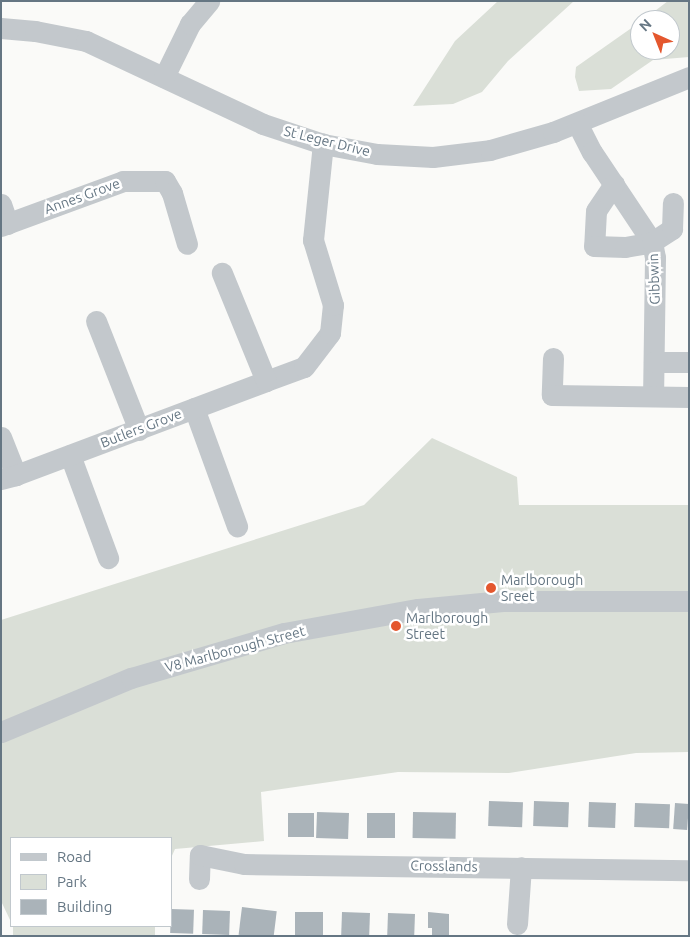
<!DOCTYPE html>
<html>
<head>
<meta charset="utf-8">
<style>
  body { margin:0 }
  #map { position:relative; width:690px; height:937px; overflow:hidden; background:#fafaf8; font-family:Ubuntu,sans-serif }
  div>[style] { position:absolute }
  .green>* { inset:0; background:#dadfd7; transform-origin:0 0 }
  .building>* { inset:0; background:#aab3b9; transform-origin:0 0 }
  .minor>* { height:21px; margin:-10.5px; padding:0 10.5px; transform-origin:10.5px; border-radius:10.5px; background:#c3c8cc }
  .dots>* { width:14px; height:14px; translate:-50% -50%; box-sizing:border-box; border:2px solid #fff; border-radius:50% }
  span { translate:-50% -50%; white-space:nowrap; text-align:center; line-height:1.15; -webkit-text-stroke:5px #fff; paint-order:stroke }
  .street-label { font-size:14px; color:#657683 }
  .poi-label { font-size:14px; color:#657683 }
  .left { translate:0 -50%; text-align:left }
  .frame { position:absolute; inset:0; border:2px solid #657683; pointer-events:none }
  .legend { position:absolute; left:10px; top:837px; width:162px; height:90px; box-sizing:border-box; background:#fff; border:1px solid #c1c8cd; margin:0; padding:6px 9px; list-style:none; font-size:15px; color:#657683 }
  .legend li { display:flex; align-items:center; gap:10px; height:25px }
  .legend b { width:25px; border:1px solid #c1c8cd }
  .north { position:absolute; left:630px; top:10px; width:50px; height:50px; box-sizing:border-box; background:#fff; border:1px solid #c1c8cd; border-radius:50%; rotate:316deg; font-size:14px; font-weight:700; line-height:20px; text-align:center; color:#657683 }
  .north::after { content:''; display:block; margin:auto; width:18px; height:22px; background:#e4572e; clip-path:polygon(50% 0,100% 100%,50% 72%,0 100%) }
</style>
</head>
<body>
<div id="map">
  <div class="green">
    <i style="clip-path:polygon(498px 1px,574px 1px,508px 61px,482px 92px,453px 104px,413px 106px,455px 41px)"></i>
    <i style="clip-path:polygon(668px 1px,689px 1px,689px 57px,653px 60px,611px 89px,579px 91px,575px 77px,576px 67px,640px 22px,640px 50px,670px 50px,670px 20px,643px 20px)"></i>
    <i style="clip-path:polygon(432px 438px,517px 477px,519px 505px,689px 505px,689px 752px,636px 753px,509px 773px,398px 772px,261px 792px,264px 841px,175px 849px,171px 858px,171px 838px,11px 838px,11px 922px,1px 901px,1px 620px,364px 505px)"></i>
    <i style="left:13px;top:926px;width:142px;height:11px"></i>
  </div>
  <div class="building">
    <i style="left:489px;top:801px;width:34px;height:25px;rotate:2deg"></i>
    <i style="left:534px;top:801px;width:35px;height:25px;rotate:2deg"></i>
    <i style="left:589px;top:802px;width:27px;height:25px;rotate:2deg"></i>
    <i style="left:635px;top:803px;width:35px;height:24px;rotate:2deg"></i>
    <i style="left:675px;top:803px;width:14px;height:26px;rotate:4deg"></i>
    <i style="left:317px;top:812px;width:32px;height:26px;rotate:2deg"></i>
    <i style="left:413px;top:812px;width:43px;height:26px;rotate:1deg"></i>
    <i style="left:288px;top:813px;width:26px;height:24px"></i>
    <i style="left:367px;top:813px;width:28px;height:25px"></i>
    <i style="left:242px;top:907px;width:35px;height:28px;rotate:7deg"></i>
    <i style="left:171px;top:909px;width:23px;height:24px;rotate:2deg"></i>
    <i style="left:203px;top:910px;width:27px;height:24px;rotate:2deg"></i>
    <i style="left:295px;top:912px;width:28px;height:24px"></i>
    <i style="left:342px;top:912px;width:28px;height:24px;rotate:2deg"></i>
    <i style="clip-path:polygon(428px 912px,449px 914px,449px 936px,432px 936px,432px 928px,428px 928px)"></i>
    <i style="left:388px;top:913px;width:27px;height:23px;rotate:2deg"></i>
  </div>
  <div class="minor">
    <i style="left:1px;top:28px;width:34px;rotate:5deg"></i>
    <i style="left:35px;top:31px;width:52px;rotate:11.1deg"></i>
    <i style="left:86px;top:41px;width:195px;rotate:25.1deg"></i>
    <i style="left:263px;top:124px;width:63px;rotate:18.4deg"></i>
    <i style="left:323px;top:144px;width:55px;rotate:10.5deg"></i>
    <i style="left:377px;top:154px;width:56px;rotate:3.1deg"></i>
    <i style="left:433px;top:157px;width:57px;rotate:-7deg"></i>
    <i style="left:490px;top:150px;width:66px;rotate:-15.9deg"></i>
    <i style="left:553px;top:132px;width:147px;rotate:-22deg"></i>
    <i style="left:164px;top:77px;width:59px;rotate:-63.9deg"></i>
    <i style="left:190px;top:24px;width:30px;rotate:-50deg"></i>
    <i style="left:577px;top:123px;width:33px;rotate:63deg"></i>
    <i style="left:592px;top:152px;width:108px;rotate:56.3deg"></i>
    <i style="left:652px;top:242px;width:16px;rotate:79deg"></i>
    <i style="left:655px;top:258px;width:138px;rotate:90.8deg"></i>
    <i style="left:614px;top:184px;width:32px;rotate:124deg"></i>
    <i style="left:596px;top:211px;width:35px;rotate:93deg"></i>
    <i style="left:594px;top:246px;width:31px;rotate:2deg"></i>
    <i style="left:625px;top:247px;width:27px;rotate:-10deg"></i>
    <i style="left:652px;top:242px;width:24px;rotate:-33deg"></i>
    <i style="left:672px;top:229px;width:26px;rotate:-88deg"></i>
    <i style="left:1px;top:204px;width:21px;rotate:71deg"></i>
    <i style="left:1px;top:226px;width:130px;rotate:-20.2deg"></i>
    <i style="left:123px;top:181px;width:42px"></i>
    <i style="left:165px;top:181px;width:14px;rotate:60deg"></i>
    <i style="left:172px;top:193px;width:53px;rotate:73.6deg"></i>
    <i style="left:96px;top:321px;width:117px;rotate:68.5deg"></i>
    <i style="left:553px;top:358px;width:37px;rotate:92deg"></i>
    <i style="left:552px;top:395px;width:137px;rotate:0.8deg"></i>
    <i style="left:654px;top:362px;width:35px"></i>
    <i style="left:266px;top:381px;width:40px;rotate:-20.2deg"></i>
    <i style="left:304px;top:367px;width:43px;rotate:-52.6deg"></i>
    <i style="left:330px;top:333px;width:28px;rotate:-84deg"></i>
    <i style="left:333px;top:305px;width:68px;rotate:-107.1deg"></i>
    <i style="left:313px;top:240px;width:97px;rotate:-84.1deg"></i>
    <i style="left:194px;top:408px;width:126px;rotate:70deg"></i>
    <i style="left:1px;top:437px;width:41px;rotate:68.5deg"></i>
    <i style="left:16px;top:475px;width:16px;rotate:165deg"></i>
    <i style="left:70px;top:455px;width:110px;rotate:69.7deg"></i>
    <i style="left:16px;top:475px;width:267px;rotate:-20.6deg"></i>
    <i style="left:266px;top:381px;width:117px;rotate:-112.2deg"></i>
    <i style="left:1px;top:732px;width:141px;rotate:-22.6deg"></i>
    <i style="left:131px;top:678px;width:159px;rotate:-16.4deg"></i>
    <i style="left:284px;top:633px;width:136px;rotate:-10.2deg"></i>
    <i style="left:418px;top:609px;width:85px;rotate:-5.4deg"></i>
    <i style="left:503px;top:601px;width:186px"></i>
    <i style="left:199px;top:879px;width:24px;rotate:-88deg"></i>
    <i style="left:200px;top:855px;width:45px;rotate:11.6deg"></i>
    <i style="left:244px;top:864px;width:445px;rotate:0.8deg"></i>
    <i style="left:517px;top:924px;width:57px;rotate:-86deg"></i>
  </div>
  <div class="dots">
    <i style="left:491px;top:588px;background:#e4572e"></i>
    <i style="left:396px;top:626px;background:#e4572e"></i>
  </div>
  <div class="street-label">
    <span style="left:327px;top:141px;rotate:14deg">St Leger Drive</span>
    <span style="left:82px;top:196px;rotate:-20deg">Annes Grove</span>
    <span style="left:654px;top:279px;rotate:-92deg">Gibbwin</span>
    <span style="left:141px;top:428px;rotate:-21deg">Butlers Grove</span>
    <span style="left:235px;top:649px;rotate:-15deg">V8 Marlborough Street</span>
    <span style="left:444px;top:866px;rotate:1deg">Crosslands</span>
  </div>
  <div class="poi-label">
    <span class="left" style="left:501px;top:588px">Marlborough<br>Sreet</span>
    <span class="left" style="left:406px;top:626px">Marlborough<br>Street</span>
  </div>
  <div class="frame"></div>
  <ul class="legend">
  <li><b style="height:6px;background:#c3c8cc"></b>Road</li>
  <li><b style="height:14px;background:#dadfd7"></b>Park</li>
  <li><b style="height:14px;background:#aab3b9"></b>Building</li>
  </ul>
  <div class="north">N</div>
</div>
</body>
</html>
